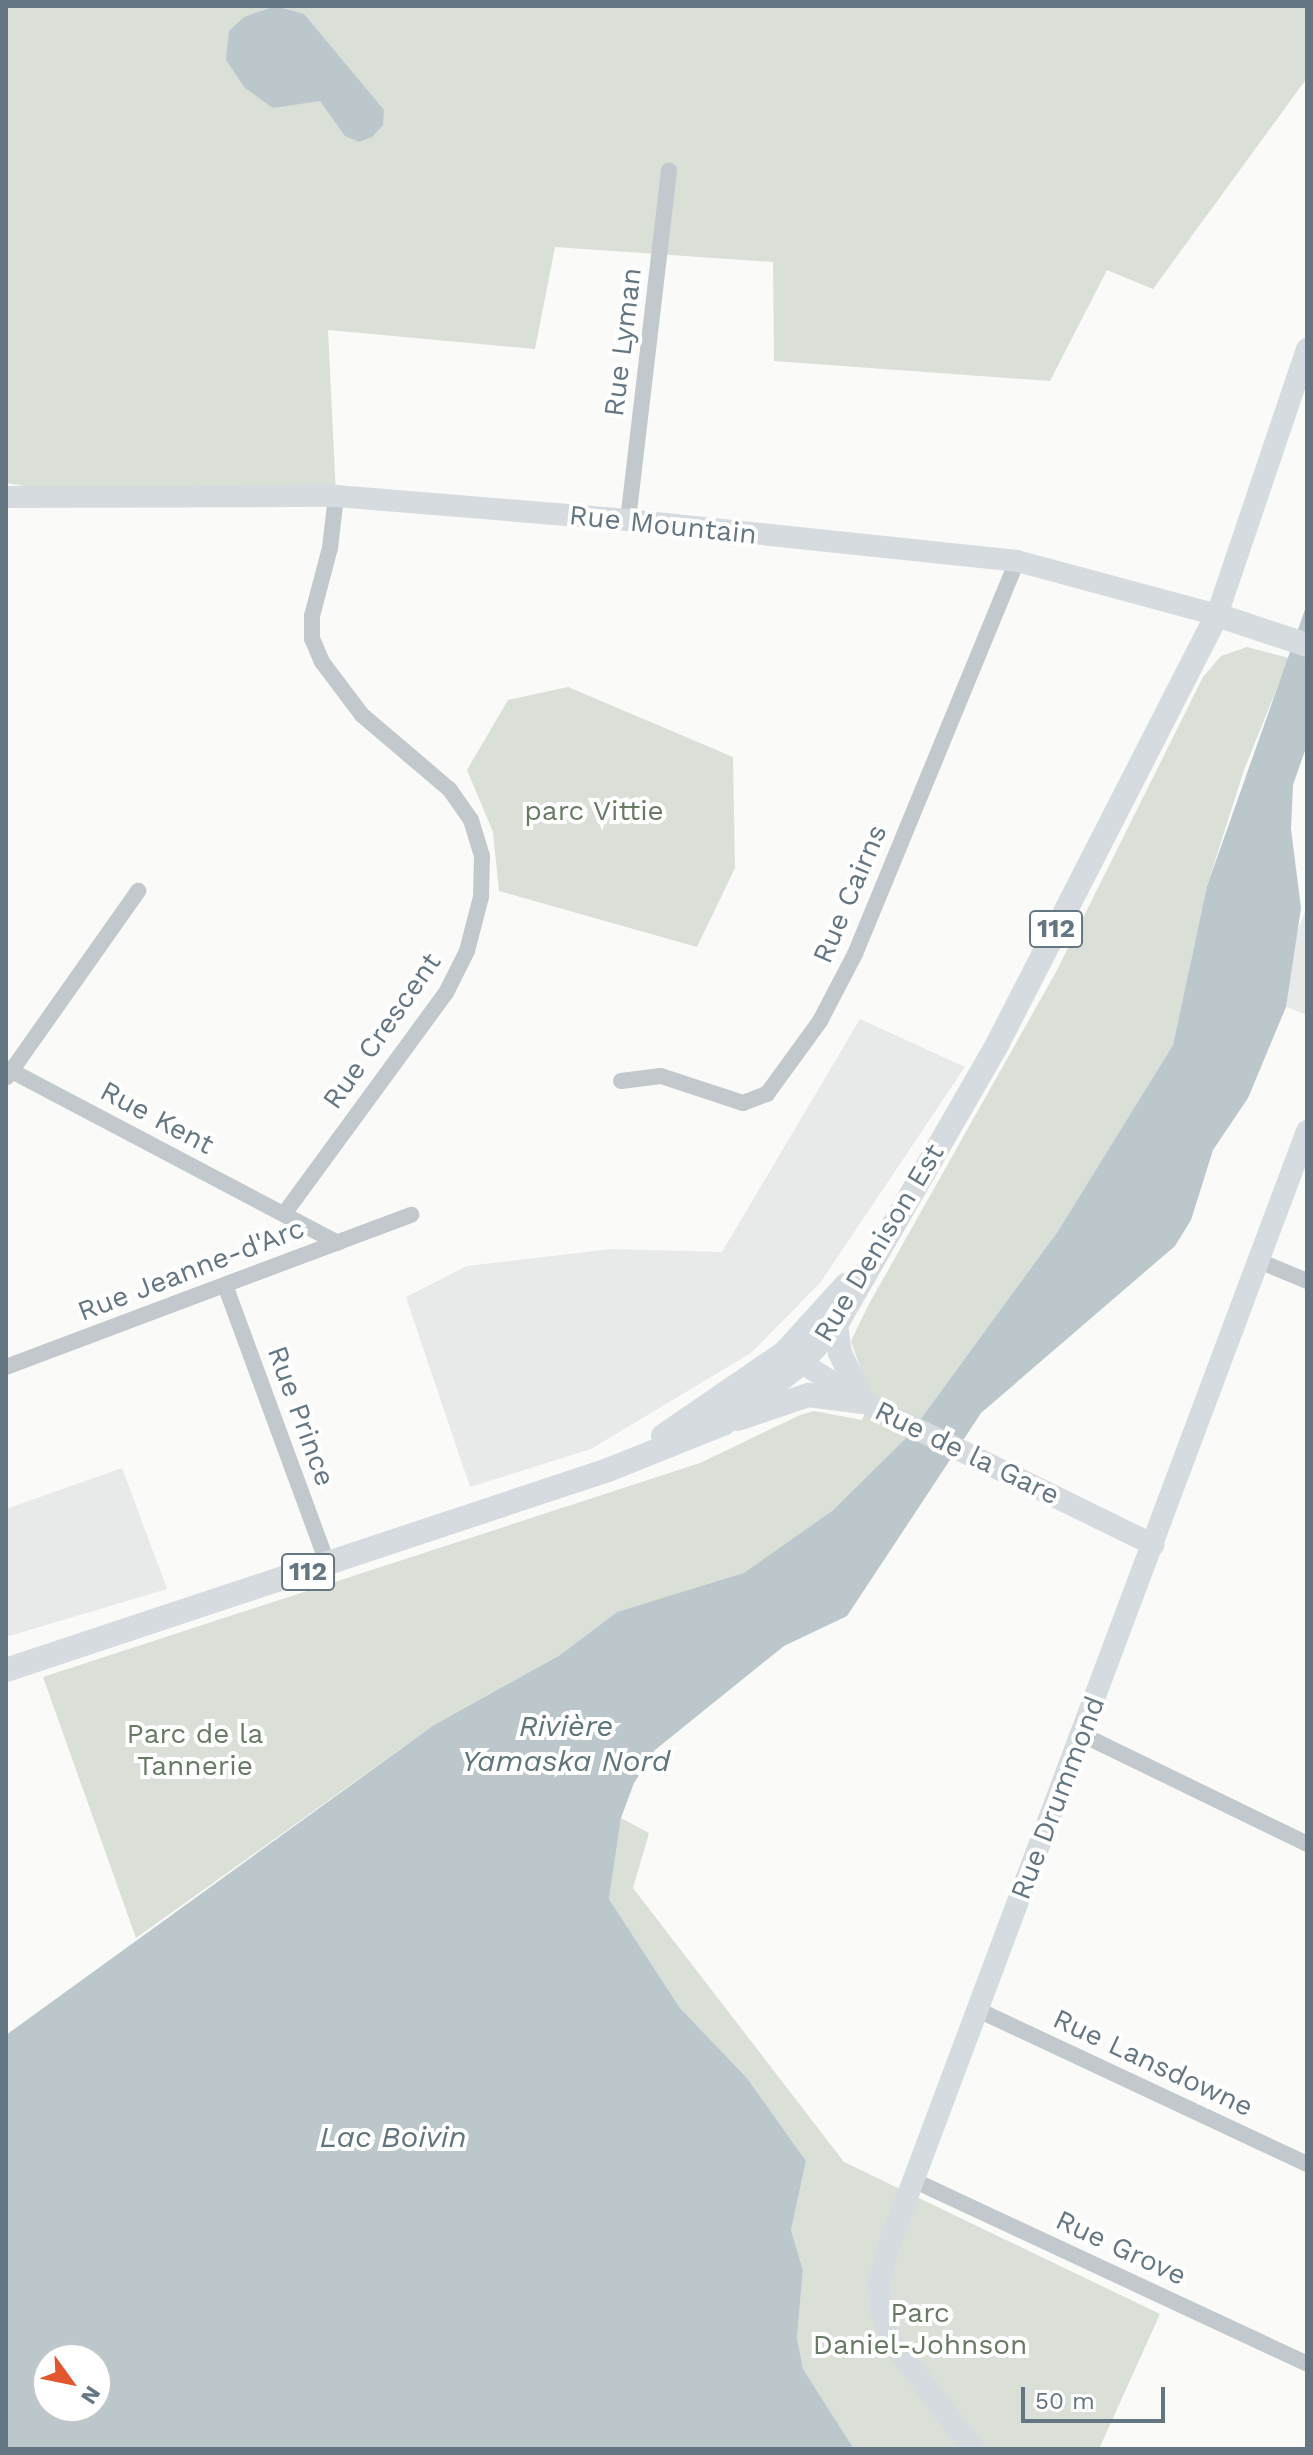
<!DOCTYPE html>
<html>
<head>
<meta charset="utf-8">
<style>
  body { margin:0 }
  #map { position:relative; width:1313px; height:2455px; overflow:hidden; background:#fafaf8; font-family:"Work Sans",sans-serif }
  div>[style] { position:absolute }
  .built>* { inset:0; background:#e8e9e9 }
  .green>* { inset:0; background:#dadfd7 }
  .water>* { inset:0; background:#bbc7cb }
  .street>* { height:16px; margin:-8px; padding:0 8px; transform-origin:8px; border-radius:8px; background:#c3c8cc }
  .secondary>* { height:22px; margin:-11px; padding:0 11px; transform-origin:11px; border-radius:11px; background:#d6dbdf }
  .primary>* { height:24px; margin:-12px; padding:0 12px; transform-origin:12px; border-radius:12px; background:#d6dbdf }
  span { translate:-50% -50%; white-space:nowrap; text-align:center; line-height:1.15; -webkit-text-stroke:8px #fff; paint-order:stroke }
  .shield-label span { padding:2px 6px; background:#fff; border:2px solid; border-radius:6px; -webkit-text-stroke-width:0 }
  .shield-label { font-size:26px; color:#657683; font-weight:700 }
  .street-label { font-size:28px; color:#657683 }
  .park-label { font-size:28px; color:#687a64 }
  .water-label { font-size:30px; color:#60757c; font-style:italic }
  .frame { position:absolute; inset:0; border:8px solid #657683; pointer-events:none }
  .north { position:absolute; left:32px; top:2343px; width:80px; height:80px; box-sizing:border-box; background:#fff; border:2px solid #c1c8cd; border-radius:50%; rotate:123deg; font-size:22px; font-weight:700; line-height:32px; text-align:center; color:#657683 }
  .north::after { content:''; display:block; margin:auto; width:28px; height:36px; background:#e4572e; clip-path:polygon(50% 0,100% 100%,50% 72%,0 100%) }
  .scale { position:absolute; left:1021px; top:2387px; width:144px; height:36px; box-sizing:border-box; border:4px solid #657683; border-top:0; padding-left:10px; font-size:24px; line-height:28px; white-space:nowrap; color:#657683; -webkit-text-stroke:6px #fff; paint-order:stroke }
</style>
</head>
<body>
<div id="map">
  <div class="built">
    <i style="clip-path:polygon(1307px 907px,1307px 1015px,1286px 1007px,1293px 941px)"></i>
    <i style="clip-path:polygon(860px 1019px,965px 1067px,820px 1283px,751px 1353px,591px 1449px,470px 1487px,406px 1297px,467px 1266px,611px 1249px,722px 1252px)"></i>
    <i style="clip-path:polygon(122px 1468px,167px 1589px,6px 1637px,6px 1509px)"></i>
  </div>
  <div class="green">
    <i style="clip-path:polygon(6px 6px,1307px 6px,1307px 78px,1153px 289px,1107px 270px,1050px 381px,774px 361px,773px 262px,555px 247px,535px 349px,328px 330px,336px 496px,99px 498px,6px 483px)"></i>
    <i style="clip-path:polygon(1247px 647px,1289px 658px,1244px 770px,1207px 886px,1173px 1045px,1058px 1231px,909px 1435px,832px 1511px,744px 1574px,617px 1612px,560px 1655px,434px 1725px,136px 1938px,43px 1677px,700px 1463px,800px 1415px,814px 1411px,862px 1420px,871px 1400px,851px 1341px,869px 1304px,1056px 972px,1203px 677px,1221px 656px)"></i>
    <i style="clip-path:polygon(568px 687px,733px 757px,735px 868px,697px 947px,499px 891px,493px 832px,467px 770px,508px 700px)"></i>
    <i style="clip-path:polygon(621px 1818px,649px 1833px,633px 1888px,844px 2162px,1160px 2314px,1099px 2449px,854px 2449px,803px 2369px,797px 2338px,803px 2270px,791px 2230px,806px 2161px,747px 2078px,680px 2008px,609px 1899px)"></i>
  </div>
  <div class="water">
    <i style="clip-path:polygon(275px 6px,304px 14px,384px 110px,383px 125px,372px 137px,359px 142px,345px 136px,320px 101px,273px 108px,245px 88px,226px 60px,229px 31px,244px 17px)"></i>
    <i style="clip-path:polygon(evenodd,1307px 604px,1307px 745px,1293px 785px,1291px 829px,1301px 908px,1286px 1007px,1248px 1098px,1213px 1150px,1191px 1220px,1175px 1246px,981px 1413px,847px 1616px,784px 1646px,655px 1750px,634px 1783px,621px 1818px,609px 1899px,680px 2008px,747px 2078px,806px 2161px,791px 2230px,803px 2270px,797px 2338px,803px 2369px,854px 2449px,6px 2449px,6px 2035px,434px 1725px,560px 1655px,617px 1612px,744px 1573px,832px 1511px,909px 1435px,1058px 1231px,1173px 1045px,1207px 886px,1307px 604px,48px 2359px,96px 2359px,96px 2407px,48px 2407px,48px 2359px)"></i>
  </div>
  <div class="street">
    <i style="left:628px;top:520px;width:352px;rotate:-83.3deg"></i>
    <i style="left:6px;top:1068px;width:375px;rotate:27.8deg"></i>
    <i style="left:7px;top:1077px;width:228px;rotate:-54.8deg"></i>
    <i style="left:621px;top:1081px;width:40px;rotate:-7.1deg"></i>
    <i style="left:661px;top:1076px;width:86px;rotate:18.2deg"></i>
    <i style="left:743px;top:1103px;width:26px;rotate:-21deg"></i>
    <i style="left:767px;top:1094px;width:90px;rotate:-54deg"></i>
    <i style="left:820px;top:1021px;width:76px;rotate:-62.4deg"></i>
    <i style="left:855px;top:954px;width:425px;rotate:-67.6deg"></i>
    <i style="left:284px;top:1214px;width:274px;rotate:-53.8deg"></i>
    <i style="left:446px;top:993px;width:47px;rotate:-63.4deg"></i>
    <i style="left:467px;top:951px;width:56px;rotate:-75.5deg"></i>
    <i style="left:481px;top:897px;width:41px;rotate:-88.6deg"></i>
    <i style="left:482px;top:856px;width:38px;rotate:-107deg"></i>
    <i style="left:471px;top:820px;width:38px;rotate:-125deg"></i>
    <i style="left:449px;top:789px;width:114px;rotate:-139.6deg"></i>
    <i style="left:362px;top:715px;width:66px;rotate:-127deg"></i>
    <i style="left:322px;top:662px;width:25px;rotate:-113deg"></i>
    <i style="left:312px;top:639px;width:23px;rotate:-90deg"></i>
    <i style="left:312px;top:616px;width:70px;rotate:-75.2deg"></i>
    <i style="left:330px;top:548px;width:52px;rotate:-83.4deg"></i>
    <i style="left:1259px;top:1261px;width:52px;rotate:22.6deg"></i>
    <i style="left:225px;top:1285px;width:298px;rotate:69.8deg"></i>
    <i style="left:6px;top:1367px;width:433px;rotate:-20.6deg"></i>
    <i style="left:1083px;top:1735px;width:249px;rotate:25.9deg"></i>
    <i style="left:976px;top:2009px;width:365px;rotate:25.1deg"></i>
    <i style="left:913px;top:2180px;width:435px;rotate:25deg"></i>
  </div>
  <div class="secondary">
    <i style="left:6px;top:497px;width:330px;rotate:-0.2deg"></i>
    <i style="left:336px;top:496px;width:293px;rotate:4.7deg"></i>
    <i style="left:628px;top:520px;width:391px;rotate:6deg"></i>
    <i style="left:1017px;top:561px;width:207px;rotate:15.1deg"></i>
    <i style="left:1217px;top:615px;width:281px;rotate:-71.3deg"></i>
    <i style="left:787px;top:1354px;width:105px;rotate:31.7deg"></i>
    <i style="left:876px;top:1409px;width:309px;rotate:26.1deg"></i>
    <i style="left:973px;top:2449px;width:134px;rotate:-127.1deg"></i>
    <i style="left:892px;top:2342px;width:34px;rotate:-109deg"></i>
    <i style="left:881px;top:2310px;width:28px;rotate:-94deg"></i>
    <i style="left:879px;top:2282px;width:35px;rotate:-75deg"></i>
    <i style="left:888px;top:2248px;width:1193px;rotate:-69.44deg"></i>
  </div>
  <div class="primary">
    <i style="left:836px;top:1325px;width:28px;rotate:82deg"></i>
    <i style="left:840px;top:1353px;width:54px;rotate:64.9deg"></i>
    <i style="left:738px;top:1419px;width:74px;rotate:-18.9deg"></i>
    <i style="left:808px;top:1395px;width:55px;rotate:7.3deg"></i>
    <i style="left:663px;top:1436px;width:148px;rotate:-34.5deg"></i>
    <i style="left:785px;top:1352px;width:91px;rotate:-47.7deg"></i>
    <i style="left:6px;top:1670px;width:634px;rotate:-18.38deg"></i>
    <i style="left:608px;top:1470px;width:124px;rotate:-21.8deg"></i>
    <i style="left:723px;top:1424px;width:96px;rotate:-37.8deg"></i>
    <i style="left:799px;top:1365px;width:54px;rotate:-47.2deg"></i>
    <i style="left:836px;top:1325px;width:325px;rotate:-60.1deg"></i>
    <i style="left:998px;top:1043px;width:481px;rotate:-62.9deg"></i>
    <i style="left:1217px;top:615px;width:95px;rotate:18.4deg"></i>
  </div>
  <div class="shield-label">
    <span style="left:1056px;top:929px">112</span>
    <span style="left:308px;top:1572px">112</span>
  </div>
  <div class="street-label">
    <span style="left:623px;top:342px;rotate:-83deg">Rue Lyman</span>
    <span style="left:663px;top:525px;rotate:6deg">Rue Mountain</span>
    <span style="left:850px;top:894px;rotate:-67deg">Rue Cairns</span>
    <span style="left:382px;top:1031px;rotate:-55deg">Rue Crescent</span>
    <span style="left:157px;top:1118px;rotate:28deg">Rue Kent</span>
    <span style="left:879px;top:1243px;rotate:-59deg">Rue Denison Est</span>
    <span style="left:191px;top:1270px;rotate:-21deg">Rue Jeanne-d'Arc</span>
    <span style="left:301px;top:1416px;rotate:70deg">Rue Prince</span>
    <span style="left:967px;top:1453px;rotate:26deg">Rue de la Gare</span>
    <span style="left:1058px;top:1798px;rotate:-69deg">Rue Drummond</span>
    <span style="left:1153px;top:2063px;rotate:25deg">Rue Lansdowne</span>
    <span style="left:1121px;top:2248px;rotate:25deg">Rue Grove</span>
  </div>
  <div class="park-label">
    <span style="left:594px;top:811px">parc Vittie</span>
    <span style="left:195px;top:1750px">Parc de la<br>Tannerie</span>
    <span style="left:920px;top:2329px">Parc<br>Daniel-Johnson</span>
  </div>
  <div class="water-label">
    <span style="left:566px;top:1743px">Rivière<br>Yamaska Nord</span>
    <span style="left:393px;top:2137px">Lac Boivin</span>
  </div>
  <div class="frame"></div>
  <div class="north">N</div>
  <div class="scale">50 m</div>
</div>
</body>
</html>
